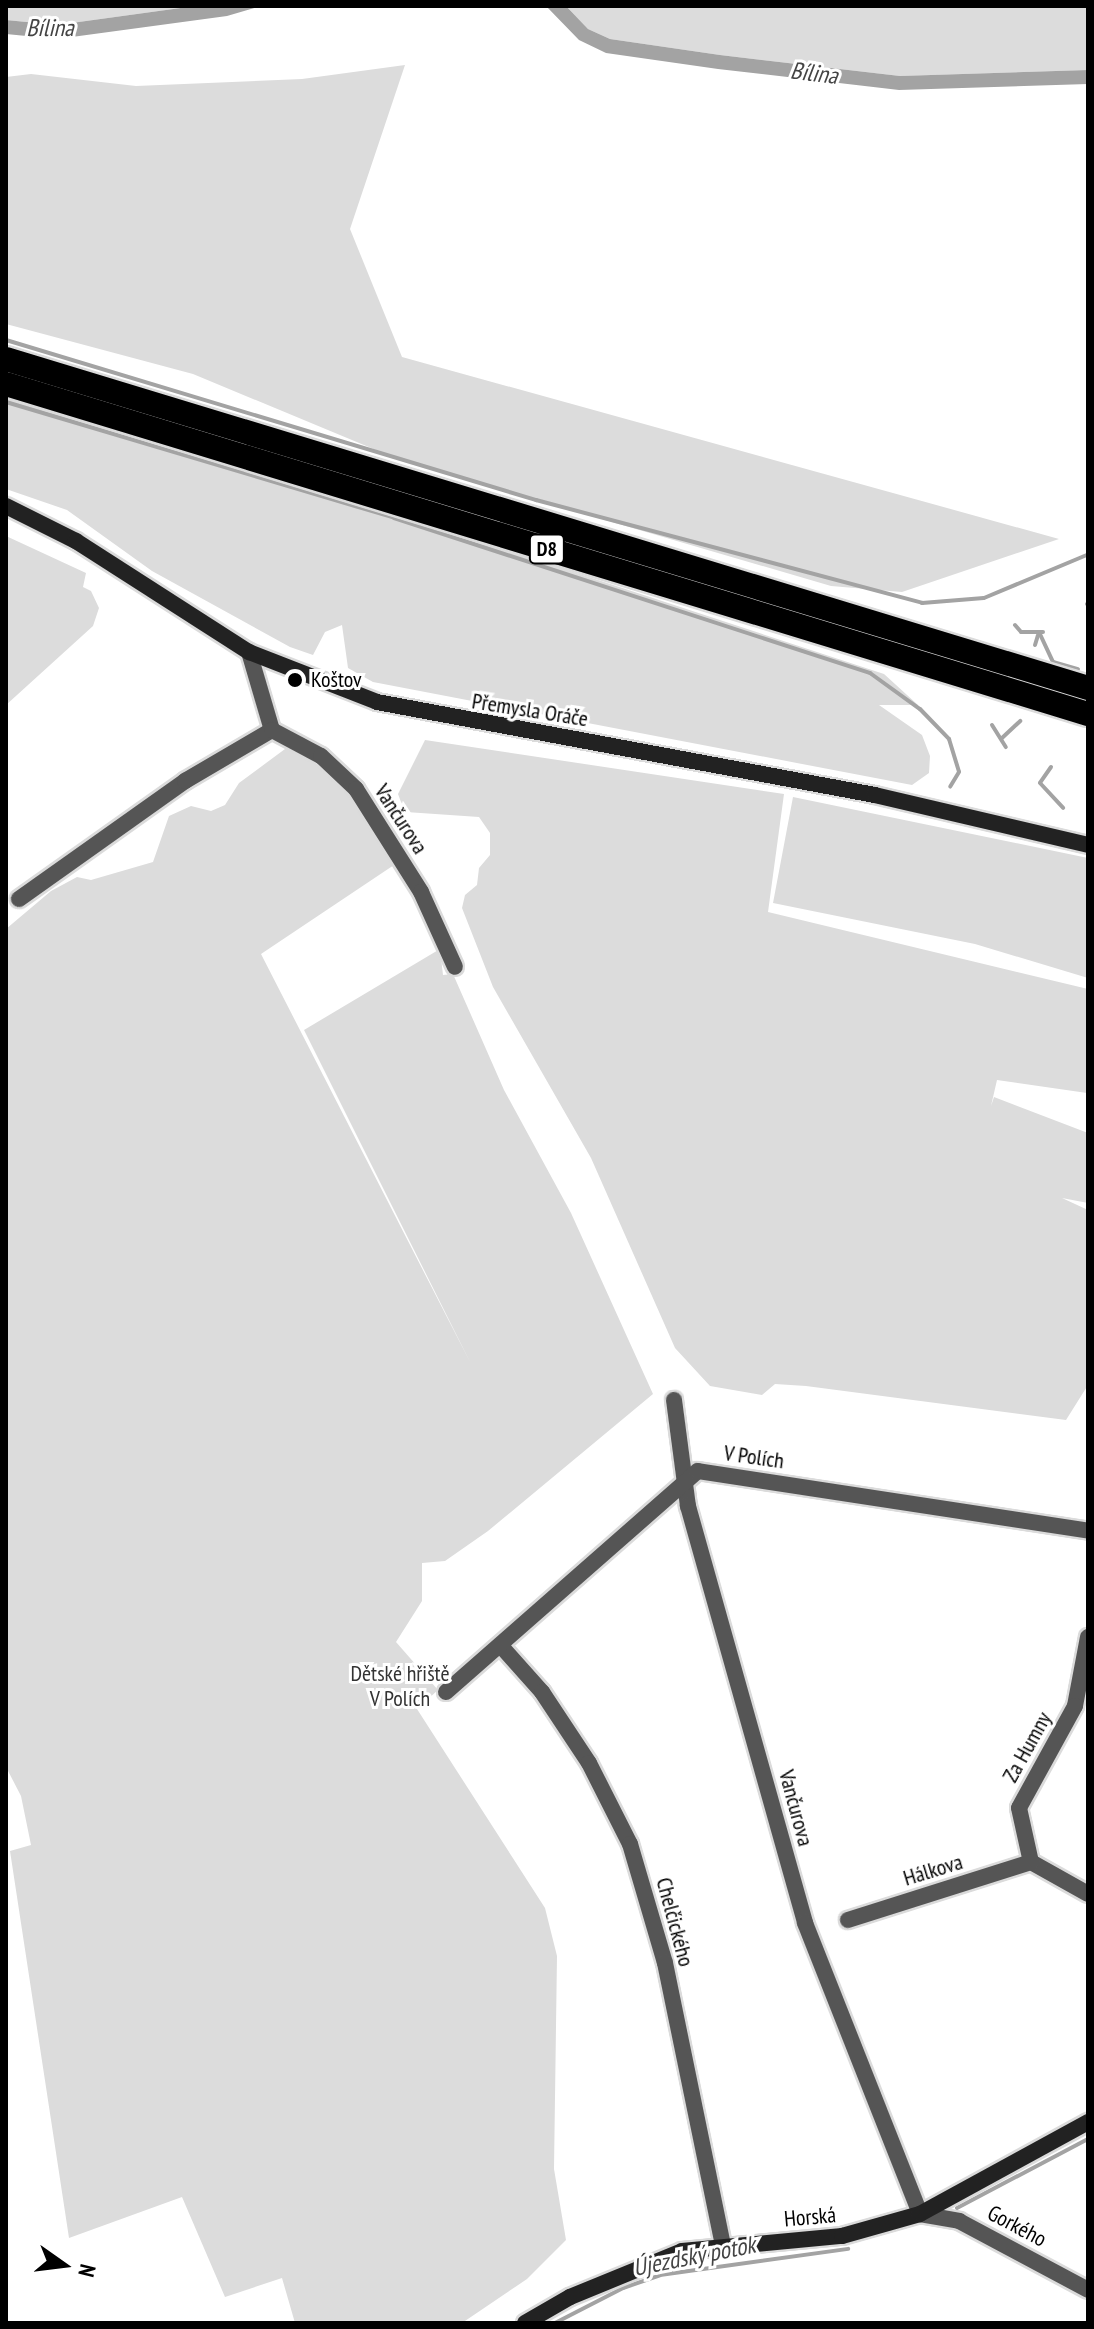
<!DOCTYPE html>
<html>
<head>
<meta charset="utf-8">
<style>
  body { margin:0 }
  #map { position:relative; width:1094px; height:2329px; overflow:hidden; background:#fff; font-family:"PT Sans Narrow",sans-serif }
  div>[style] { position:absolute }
  .green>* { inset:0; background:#dcdcdc }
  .water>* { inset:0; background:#a3a3a3 }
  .stream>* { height:4px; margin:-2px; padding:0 2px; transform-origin:2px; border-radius:2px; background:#a3a3a3 }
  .roads { filter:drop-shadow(2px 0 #dbdbdb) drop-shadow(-2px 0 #dbdbdb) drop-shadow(0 2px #dbdbdb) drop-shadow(0 -2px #dbdbdb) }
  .street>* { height:16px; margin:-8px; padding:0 8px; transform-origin:8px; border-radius:8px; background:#555 }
  .secondary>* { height:16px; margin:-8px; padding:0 8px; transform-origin:8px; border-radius:8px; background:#222 }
  .highway>* { height:24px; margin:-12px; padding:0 12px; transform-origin:12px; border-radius:12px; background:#000 }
  .dots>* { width:22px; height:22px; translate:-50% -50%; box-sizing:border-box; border:4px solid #fff; border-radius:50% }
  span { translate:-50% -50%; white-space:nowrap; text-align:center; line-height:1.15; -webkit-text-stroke:6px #fff; paint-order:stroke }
  .shield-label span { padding:2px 6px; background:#fff; border:2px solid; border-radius:6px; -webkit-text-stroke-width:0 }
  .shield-label { font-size:20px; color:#000; font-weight:700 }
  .poi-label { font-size:22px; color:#000 }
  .left { translate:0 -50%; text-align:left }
  .street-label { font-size:22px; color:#000 }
  .park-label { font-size:22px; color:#333 }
  .water-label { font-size:24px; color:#444; font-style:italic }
  .frame { position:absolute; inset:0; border:8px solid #000; pointer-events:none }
  .north { position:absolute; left:24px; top:2225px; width:80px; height:80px; -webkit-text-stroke:6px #fff; paint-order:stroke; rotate:104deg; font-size:22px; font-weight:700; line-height:32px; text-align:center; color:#000 }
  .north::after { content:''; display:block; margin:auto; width:28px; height:36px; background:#000; clip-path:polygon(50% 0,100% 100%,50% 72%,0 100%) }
</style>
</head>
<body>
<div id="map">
  <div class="green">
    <i style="clip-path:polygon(6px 6px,195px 6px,57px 25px,6px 20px)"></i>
    <i style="clip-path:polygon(566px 6px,1088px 6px,1088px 70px,900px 76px,720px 55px,610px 39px,588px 29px)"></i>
    <i style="clip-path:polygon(405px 65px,350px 229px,402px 357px,1059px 539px,902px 592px,831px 586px,400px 460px,193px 374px,6px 324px,6px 77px,31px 74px,136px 86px,302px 79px)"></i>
    <i style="clip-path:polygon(6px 398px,525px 556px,884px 674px,918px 705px,879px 705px,922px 735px,930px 756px,929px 773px,912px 785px,373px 682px,348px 668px,342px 625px,325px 632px,313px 655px,290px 647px,152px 571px,67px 510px,6px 489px)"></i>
    <i style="clip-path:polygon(6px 536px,86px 573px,83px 587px,91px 591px,99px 608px,93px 626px,6px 705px)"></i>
    <i style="clip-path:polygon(425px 740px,784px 794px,768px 912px,1088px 989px,1087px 1093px,997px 1080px,991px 1106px,994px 1097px,1088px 1133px,1088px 1203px,1062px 1198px,1088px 1210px,1088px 1385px,1066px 1420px,806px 1386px,775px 1384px,762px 1395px,710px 1386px,675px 1348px,591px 1158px,493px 987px,462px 908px,465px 895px,477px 885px,479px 868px,490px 855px,490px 833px,479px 817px,406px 812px,401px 802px,398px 794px)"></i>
    <i style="clip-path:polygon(285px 749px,300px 750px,349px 795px,394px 865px,261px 954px,470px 1362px,304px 1030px,440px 949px,443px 975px,453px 974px,504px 1090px,571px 1213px,653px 1394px,488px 1531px,445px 1561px,422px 1563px,422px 1601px,396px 1642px,438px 1690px,417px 1709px,545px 1908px,557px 1956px,554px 2169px,566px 2240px,527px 2279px,462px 2323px,295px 2323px,282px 2278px,225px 2297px,182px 2197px,69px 2238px,10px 1851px,31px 1845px,21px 1796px,6px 1767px,6px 929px,51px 891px,77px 877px,91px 880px,153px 862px,169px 816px,191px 806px,211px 811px,225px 805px,239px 783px)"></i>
    <i style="clip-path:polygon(793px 797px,1088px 858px,1088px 978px,975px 944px,773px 903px)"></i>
  </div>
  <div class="water">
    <i style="clip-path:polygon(195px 6px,261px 6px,227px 16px,57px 39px,6px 34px,6px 20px,57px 25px)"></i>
    <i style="clip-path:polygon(546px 6px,566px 6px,588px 29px,610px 39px,720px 55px,900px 76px,1088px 70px,1088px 84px,899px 90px,718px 69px,606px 53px,579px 40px)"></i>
  </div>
  <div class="stream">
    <i style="left:6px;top:340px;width:554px;rotate:16.8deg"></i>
    <i style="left:536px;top:500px;width:400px;rotate:14.9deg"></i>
    <i style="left:922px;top:603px;width:62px;rotate:-4.6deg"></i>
    <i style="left:984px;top:598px;width:112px;rotate:-22.7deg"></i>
    <i style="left:6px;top:402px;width:405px;rotate:16.6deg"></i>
    <i style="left:394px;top:518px;width:501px;rotate:18.04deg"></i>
    <i style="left:870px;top:673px;width:62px;rotate:35.8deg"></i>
    <i style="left:920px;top:709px;width:42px;rotate:46deg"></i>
    <i style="left:949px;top:739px;width:34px;rotate:73deg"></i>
    <i style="left:959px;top:772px;width:17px;rotate:121deg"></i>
    <i style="left:1087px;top:604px;width:1px;rotate:-45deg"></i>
    <i style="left:1015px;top:625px;width:9px;rotate:49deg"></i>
    <i style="left:1021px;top:632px;width:22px"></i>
    <i style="left:1039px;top:632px;width:33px;rotate:65deg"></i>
    <i style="left:1053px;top:662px;width:26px;rotate:16deg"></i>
    <i style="left:1035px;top:645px;width:10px;rotate:-73deg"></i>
    <i style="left:992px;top:725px;width:26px;rotate:58deg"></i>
    <i style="left:1002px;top:738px;width:25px;rotate:-43deg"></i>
    <i style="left:1051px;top:767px;width:19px;rotate:125deg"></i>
    <i style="left:1040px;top:783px;width:34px;rotate:47deg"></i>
    <i style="left:957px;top:2208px;width:148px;rotate:-27.8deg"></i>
    <i style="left:555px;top:2323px;width:76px;rotate:-27.2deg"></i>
    <i style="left:623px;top:2288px;width:39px;rotate:-19deg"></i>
    <i style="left:660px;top:2275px;width:190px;rotate:-7.9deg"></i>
  </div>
  <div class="roads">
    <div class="street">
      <i style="left:249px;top:652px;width:81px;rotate:73.6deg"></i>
      <i style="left:19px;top:899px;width:204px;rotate:-35.4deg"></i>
      <i style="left:185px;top:781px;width:101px;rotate:-30.4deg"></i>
      <i style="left:272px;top:730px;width:55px;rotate:28deg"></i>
      <i style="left:321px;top:756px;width:48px;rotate:43.3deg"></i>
      <i style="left:356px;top:789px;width:122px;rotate:57.7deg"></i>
      <i style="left:421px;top:892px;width:82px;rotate:65.6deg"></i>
      <i style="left:674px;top:1400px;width:107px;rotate:82.5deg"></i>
      <i style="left:688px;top:1506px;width:433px;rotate:74.3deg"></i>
      <i style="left:805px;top:1923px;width:313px;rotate:68.4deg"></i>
      <i style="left:920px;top:2214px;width:40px;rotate:10deg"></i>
      <i style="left:959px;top:2221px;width:146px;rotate:28.1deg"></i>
      <i style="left:1088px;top:1637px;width:70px;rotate:100.7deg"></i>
      <i style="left:1075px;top:1706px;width:116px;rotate:118.8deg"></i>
      <i style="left:1019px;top:1808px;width:55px;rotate:77.5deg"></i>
      <i style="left:1031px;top:1862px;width:65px;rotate:29.3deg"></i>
      <i style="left:501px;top:1646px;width:62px;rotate:48.3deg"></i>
      <i style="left:542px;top:1692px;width:85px;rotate:56.5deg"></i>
      <i style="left:589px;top:1763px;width:91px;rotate:63.2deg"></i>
      <i style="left:630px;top:1844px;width:124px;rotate:73.6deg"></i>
      <i style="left:665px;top:1963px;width:289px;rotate:78.4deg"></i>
      <i style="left:446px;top:1692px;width:335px;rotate:-41.3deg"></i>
      <i style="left:698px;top:1471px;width:395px;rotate:8.7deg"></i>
      <i style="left:848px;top:1920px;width:192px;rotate:-17.6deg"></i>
    </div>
    <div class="secondary">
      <i style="left:6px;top:506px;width:78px;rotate:26.6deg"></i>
      <i style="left:76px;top:541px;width:206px;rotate:32.7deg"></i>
      <i style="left:249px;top:652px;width:137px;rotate:21.3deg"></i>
      <i style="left:377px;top:702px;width:507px;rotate:10.58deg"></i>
      <i style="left:875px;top:795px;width:219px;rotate:13.2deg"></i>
      <i style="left:525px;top:2323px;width:52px;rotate:-30deg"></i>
      <i style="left:570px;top:2297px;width:121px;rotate:-22.3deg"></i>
      <i style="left:682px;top:2251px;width:161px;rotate:-5.4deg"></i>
      <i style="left:842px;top:2236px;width:81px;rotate:-15.8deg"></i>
      <i style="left:920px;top:2214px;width:192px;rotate:-28.7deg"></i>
    </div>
    <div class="highway">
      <i style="left:6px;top:359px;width:1131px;rotate:16.91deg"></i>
      <i style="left:6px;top:384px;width:1131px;rotate:16.96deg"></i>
    </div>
  </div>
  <div class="dots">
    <i style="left:295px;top:680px;background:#000"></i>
  </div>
  <div class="shield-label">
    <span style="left:547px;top:549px">D8</span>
  </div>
  <div class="poi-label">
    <span class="left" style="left:311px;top:680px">Koštov</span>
  </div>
  <div class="street-label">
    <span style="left:530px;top:710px;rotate:9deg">Přemysla Oráče</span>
    <span style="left:401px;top:819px;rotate:57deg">Vančurova</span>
    <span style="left:754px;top:1457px;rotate:8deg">V Polích</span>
    <span style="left:1027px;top:1747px;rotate:-61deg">Za Humny</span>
    <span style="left:796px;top:1808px;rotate:75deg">Vančurova</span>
    <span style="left:933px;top:1870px;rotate:-17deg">Hálkova</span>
    <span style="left:675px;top:1922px;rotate:75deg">Chelčického</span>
    <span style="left:810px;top:2217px;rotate:-5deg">Horská</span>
    <span style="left:1017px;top:2226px;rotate:28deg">Gorkého</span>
  </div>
  <div class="park-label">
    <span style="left:400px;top:1686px">Dětské hřiště<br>V Polích</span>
  </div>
  <div class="water-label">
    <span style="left:50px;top:28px">Bílina</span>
    <span style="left:814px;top:73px;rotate:7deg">Bílina</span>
    <span style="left:694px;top:2256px;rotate:-11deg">Újezdský potok</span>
  </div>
  <div class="frame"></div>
  <div class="north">N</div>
</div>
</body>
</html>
